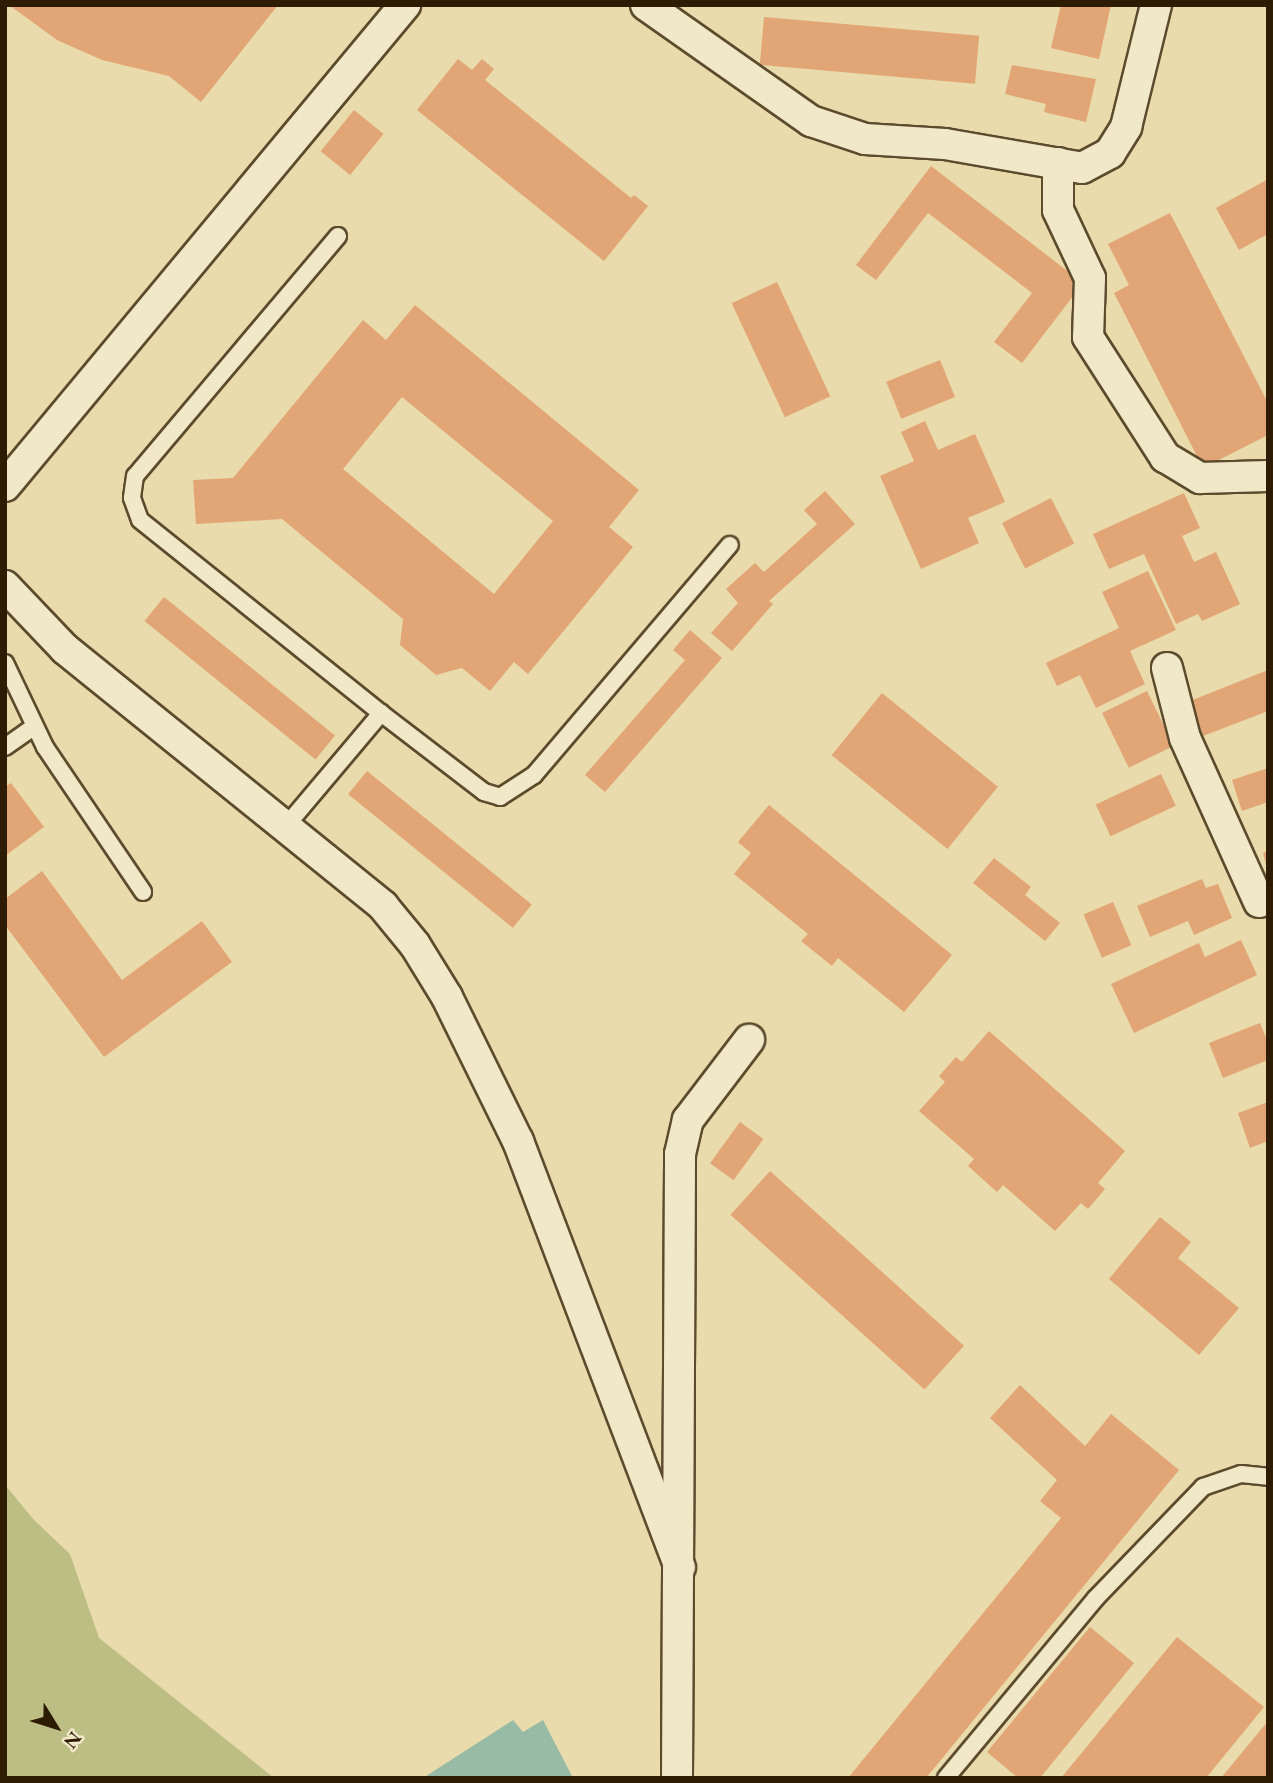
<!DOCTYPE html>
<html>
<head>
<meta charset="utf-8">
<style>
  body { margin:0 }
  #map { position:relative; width:1273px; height:1783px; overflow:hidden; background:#e9dbab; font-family:"EB Garamond",serif }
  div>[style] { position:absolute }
  .green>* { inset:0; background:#bcbe84 }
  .water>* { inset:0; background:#98bba6 }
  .building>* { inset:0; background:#e2a575; transform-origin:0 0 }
  .roads { filter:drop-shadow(2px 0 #5c4b2d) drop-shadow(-2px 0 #5c4b2d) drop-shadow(0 2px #5c4b2d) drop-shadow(0 -2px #5c4b2d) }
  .service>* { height:16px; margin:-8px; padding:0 8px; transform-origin:8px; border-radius:8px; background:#f1e8c8 }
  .minor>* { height:30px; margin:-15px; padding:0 15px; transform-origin:15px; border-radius:15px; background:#f1e8c8 }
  span { translate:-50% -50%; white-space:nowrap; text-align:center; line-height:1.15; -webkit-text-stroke:6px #f1e8c8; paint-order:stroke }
  .frame { position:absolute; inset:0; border:7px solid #2d1b03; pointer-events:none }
  .north { position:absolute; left:21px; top:1692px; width:70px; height:70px; -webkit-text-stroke:5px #f1e8c8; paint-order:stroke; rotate:128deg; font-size:19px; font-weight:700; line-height:28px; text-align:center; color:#2d1b03 }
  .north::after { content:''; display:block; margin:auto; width:24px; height:32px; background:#2d1b03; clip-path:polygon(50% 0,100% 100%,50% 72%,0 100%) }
</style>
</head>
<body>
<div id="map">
  <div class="green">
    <i style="clip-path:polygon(5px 1476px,6px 1486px,34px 1520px,70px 1554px,99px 1638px,274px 1778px,5px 1778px)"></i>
  </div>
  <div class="water">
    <i style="clip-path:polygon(513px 1720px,523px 1732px,543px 1720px,573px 1778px,423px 1778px)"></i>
  </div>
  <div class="building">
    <i style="clip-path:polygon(9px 5px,278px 5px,201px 102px,169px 76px,102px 60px,57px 40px)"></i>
    <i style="clip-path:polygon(1061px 5px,1111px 5px,1099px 59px,1051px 48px)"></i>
    <i style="left:764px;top:17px;width:216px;height:48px;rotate:5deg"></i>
    <i style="clip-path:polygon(458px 59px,472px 70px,482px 59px,494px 69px,485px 80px,631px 198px,634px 195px,648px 206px,604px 261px,417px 110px)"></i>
    <i style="clip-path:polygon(1012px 65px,1096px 79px,1086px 122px,1044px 112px,1046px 104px,1005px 94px)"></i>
    <i style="left:354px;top:110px;width:38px;height:53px;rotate:39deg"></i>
    <i style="clip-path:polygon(931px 166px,1083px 283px,1022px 363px,994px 342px,1032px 293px,928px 213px,876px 280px,856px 265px)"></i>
    <i style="clip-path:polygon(1268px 179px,1268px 234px,1239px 250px,1216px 208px)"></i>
    <i style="clip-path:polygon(1170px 213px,1268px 403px,1268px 435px,1203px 468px,1114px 293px,1129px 285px,1108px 244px)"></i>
    <i style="left:777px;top:282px;width:126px;height:50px;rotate:65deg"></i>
    <i style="clip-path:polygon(evenodd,415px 305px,639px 490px,609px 527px,633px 547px,528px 674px,514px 662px,490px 691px,462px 668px,436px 675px,400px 645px,403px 619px,282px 519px,196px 524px,193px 480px,233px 478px,363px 320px,386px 340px,415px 305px,402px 397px,553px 521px,494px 594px,343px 469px,402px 397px)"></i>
    <i style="left:940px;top:360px;width:40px;height:58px;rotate:68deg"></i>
    <i style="clip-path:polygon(925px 421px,938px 450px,975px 434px,1005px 502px,968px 518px,979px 543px,921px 569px,880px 476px,914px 461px,901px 432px)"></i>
    <i style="clip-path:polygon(825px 491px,855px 524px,769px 601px,773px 604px,732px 651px,711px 633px,738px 603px,726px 589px,755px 563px,764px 572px,817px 524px,804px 510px)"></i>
    <i style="clip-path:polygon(1184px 493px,1200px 528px,1182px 536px,1194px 562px,1216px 552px,1240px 604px,1202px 621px,1198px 614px,1176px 624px,1144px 554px,1109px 569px,1093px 534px)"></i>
    <i style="left:1051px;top:498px;width:51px;height:55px;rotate:63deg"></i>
    <i style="clip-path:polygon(1148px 571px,1176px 630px,1130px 651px,1145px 684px,1096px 708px,1080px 675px,1057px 686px,1046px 663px,1119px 628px,1102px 592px)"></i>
    <i style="left:164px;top:597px;width:220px;height:31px;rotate:39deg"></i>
    <i style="clip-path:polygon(690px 630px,722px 658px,605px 792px,585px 775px,685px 660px,673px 650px)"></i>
    <i style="clip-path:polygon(1268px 670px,1268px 711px,1198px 738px,1185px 703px)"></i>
    <i style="left:1147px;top:691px;width:61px;height:50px;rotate:64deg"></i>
    <i style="left:882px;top:693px;width:149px;height:80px;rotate:39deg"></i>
    <i style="clip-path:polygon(1268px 768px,1268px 802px,1242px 811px,1232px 780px)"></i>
    <i style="left:367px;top:771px;width:212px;height:30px;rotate:39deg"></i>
    <i style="left:1161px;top:774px;width:35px;height:72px;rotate:65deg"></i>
    <i style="clip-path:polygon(11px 783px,44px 827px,5px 856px,5px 787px)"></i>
    <i style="clip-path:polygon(769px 805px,952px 955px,904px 1012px,838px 958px,832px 966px,801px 941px,808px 934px,734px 874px,751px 853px,738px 842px)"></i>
    <i style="clip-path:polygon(1268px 851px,1268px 869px,1267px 869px,1263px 853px)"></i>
    <i style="clip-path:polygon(994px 858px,1031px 887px,1025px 895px,1060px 923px,1045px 941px,973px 883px)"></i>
    <i style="clip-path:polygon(42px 871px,122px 980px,202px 921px,232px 962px,104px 1057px,5px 925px,5px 899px)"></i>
    <i style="clip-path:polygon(1202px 879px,1206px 888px,1218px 884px,1232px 918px,1194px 935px,1188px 921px,1150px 937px,1137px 906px)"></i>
    <i style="left:1113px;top:902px;width:47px;height:32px;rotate:67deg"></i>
    <i style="clip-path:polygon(1241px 940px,1257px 975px,1134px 1033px,1111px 984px,1199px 943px,1205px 957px)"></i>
    <i style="clip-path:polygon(1260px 1023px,1268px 1042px,1268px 1060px,1223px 1078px,1209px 1043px)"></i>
    <i style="clip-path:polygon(989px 1031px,1125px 1151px,1098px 1183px,1105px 1189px,1088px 1209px,1081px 1203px,1055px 1231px,1003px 1185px,997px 1192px,968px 1166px,974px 1159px,919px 1111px,945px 1082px,939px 1076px,956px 1057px,962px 1062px)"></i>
    <i style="clip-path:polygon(1268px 1102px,1268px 1141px,1250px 1148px,1238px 1113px)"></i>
    <i style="left:740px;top:1122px;width:29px;height:51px;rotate:36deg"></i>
    <i style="left:770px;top:1171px;width:261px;height:59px;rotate:42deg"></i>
    <i style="clip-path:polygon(1160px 1217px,1191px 1242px,1178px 1258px,1239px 1308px,1199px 1355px,1109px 1279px)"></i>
    <i style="clip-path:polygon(1020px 1385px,1085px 1446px,1111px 1414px,1179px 1470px,926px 1778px,848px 1778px,1061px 1518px,1040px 1501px,1057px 1480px,990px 1418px)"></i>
    <i style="clip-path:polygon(1090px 1627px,1134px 1663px,1040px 1778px,1018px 1778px,987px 1752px)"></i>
    <i style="clip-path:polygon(1177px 1637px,1264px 1707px,1206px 1778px,1061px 1778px)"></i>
    <i style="clip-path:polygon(1268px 1721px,1268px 1778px,1221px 1778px)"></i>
  </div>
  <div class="roads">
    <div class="service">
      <i style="left:338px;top:236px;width:314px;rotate:130.2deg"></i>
      <i style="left:135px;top:476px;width:22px;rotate:98deg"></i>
      <i style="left:132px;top:498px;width:23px;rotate:70deg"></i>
      <i style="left:140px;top:520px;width:309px;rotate:38.7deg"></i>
      <i style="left:381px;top:713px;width:130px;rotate:37.5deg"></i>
      <i style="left:484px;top:792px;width:17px;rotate:17deg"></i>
      <i style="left:500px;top:797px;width:40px;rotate:-32.9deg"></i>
      <i style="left:534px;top:775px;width:302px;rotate:-49.6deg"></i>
      <i style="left:5px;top:663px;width:93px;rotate:64.5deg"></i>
      <i style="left:45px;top:747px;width:175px;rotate:55.9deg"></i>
      <i style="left:5px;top:747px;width:35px;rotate:-35deg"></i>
      <i style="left:286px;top:826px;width:148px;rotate:-49.9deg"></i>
      <i style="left:946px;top:1778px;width:233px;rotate:-50.2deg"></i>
      <i style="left:1095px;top:1599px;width:156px;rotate:-46deg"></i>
      <i style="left:1203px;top:1487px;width:40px;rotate:-18.9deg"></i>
      <i style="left:1241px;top:1474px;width:27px;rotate:6deg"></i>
    </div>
    <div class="minor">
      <i style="left:646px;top:5px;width:202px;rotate:35.1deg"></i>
      <i style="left:811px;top:121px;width:57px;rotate:18.4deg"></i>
      <i style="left:865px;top:139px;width:80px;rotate:3.6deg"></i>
      <i style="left:945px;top:144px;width:139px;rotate:9.9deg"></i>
      <i style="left:1082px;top:168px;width:32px;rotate:-28deg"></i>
      <i style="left:1110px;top:153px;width:31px;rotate:-58deg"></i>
      <i style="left:1126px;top:127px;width:126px;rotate:-76.2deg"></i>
      <i style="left:1058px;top:163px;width:47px;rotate:90deg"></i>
      <i style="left:1058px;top:210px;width:75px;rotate:64.8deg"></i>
      <i style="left:1090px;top:278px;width:59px;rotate:91.9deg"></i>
      <i style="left:1088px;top:337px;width:143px;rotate:57.3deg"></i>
      <i style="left:1165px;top:457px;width:41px;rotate:31deg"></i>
      <i style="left:1200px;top:478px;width:68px;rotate:-1.7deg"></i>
      <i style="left:5px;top:486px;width:626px;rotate:-50.25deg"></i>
      <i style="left:5px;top:586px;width:87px;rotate:46.4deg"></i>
      <i style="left:65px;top:649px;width:409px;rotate:38.9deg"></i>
      <i style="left:383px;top:906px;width:50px;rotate:50.6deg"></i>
      <i style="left:415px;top:945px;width:61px;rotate:58.4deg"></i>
      <i style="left:447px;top:997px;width:161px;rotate:63.8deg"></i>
      <i style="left:518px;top:1141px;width:456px;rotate:69.2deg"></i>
      <i style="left:1167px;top:668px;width:72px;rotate:75.6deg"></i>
      <i style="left:1185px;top:738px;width:180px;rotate:65.7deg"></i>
      <i style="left:677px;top:1778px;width:624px;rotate:-89.72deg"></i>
      <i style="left:680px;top:1154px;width:35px;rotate:-77deg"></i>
      <i style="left:688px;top:1120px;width:101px;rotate:-52.7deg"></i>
    </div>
  </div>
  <div class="frame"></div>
  <div class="north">N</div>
</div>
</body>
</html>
